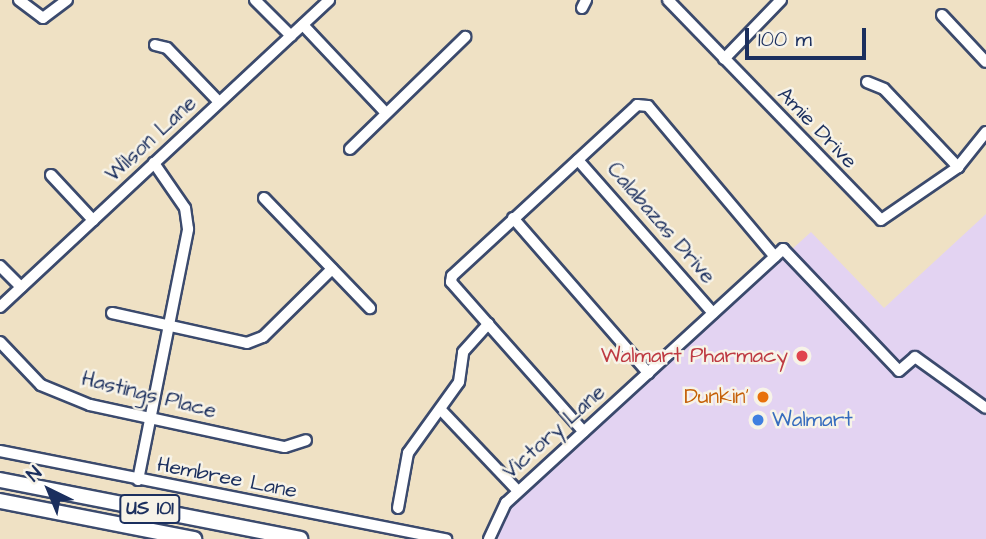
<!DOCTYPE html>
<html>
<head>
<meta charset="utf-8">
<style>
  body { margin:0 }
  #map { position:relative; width:986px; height:539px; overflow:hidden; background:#efe1c4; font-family:"Architects Daughter",sans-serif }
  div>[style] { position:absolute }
  .built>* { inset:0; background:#e3d3f2 }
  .roads { filter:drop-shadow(2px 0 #3b4a6d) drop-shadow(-2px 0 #3b4a6d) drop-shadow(0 2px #3b4a6d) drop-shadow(0 -2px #3b4a6d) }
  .minor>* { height:10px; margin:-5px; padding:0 5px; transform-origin:5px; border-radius:5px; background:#fff }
  .highway>* { height:14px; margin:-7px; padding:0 7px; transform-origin:7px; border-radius:7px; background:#fff }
  .dots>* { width:19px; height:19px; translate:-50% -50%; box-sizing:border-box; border:4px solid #f7f3e8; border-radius:50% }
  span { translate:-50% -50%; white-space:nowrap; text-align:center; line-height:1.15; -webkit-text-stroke:5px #f7f3e8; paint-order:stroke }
  .shield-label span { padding:2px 5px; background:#f7f3e8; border:2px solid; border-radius:5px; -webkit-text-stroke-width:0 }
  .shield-label { font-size:19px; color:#1b2f5e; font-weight:700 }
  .street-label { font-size:21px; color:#1b2f5e }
  .health-label { font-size:21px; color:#be3a42 }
  .right { translate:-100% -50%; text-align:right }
  .food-label { font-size:21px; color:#c56008 }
  .shop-label { font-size:21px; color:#366cbe }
  .left { translate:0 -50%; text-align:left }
  .north { position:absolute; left:14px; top:455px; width:70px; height:70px; -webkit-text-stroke:5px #f7f3e8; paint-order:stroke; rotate:317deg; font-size:19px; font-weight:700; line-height:28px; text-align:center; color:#1b2f5e }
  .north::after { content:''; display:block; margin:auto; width:24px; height:32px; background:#1b2f5e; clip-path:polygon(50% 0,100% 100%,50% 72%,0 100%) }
  .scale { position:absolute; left:745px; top:28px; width:121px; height:32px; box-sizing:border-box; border:4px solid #1b2f5e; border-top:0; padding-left:9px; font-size:21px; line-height:24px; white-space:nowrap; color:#1b2f5e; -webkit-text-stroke:5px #f7f3e8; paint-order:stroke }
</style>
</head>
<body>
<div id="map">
  <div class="built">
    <i style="clip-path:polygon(986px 214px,986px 539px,497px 539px,494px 533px,503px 512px,811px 232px,884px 308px)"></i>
  </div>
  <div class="roads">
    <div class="minor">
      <i style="left:19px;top:0;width:30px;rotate:37deg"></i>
      <i style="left:43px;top:18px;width:30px;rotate:-37deg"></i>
      <i style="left:255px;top:0;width:51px;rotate:45deg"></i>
      <i style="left:668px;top:0;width:306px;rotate:45.9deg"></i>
      <i style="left:881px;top:220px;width:93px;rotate:-34.5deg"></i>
      <i style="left:958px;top:167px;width:45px;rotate:-51.3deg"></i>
      <i style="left:582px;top:8px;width:9px;rotate:-63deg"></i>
      <i style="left:942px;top:15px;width:64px;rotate:46.9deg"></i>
      <i style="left:303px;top:25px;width:120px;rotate:46.7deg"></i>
      <i style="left:155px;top:45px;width:12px;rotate:14deg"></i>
      <i style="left:167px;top:48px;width:75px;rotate:46.1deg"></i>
      <i style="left:724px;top:59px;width:82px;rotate:-46deg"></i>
      <i style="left:867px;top:82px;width:18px;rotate:22deg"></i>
      <i style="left:884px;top:89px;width:108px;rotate:46.5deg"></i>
      <i style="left:350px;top:149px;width:161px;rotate:-44.2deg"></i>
      <i style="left:578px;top:160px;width:204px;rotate:48.6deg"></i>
      <i style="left:51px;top:175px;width:62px;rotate:47deg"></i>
      <i style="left:264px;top:198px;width:153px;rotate:46.1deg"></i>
      <i style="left:513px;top:218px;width:206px;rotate:48.9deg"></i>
      <i style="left:0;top:266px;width:30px;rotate:45deg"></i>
      <i style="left:0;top:307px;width:450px;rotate:-43deg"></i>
      <i style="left:112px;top:313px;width:138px;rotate:12.5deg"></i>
      <i style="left:247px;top:343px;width:17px;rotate:-21deg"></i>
      <i style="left:263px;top:337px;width:97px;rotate:-44.6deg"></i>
      <i style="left:488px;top:324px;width:144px;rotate:48.4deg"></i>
      <i style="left:0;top:342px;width:59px;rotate:46.4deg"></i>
      <i style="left:41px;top:385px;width:53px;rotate:22.2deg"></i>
      <i style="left:90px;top:405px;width:199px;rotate:12.2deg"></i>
      <i style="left:285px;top:447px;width:22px;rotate:-18deg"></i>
      <i style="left:442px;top:411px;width:110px;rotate:46.5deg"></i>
      <i style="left:0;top:451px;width:455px;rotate:11.2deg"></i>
      <i style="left:138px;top:480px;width:256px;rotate:-78.7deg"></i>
      <i style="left:188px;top:229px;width:21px;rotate:-98deg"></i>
      <i style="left:185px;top:208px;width:55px;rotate:-124.6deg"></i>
      <i style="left:398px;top:508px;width:56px;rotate:-79.7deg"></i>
      <i style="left:408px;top:453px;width:87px;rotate:-54.3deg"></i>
      <i style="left:459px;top:382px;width:30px;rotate:-82deg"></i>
      <i style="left:463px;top:352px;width:38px;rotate:-48deg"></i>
      <i style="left:488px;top:324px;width:56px;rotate:-131.4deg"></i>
      <i style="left:451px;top:282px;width:6px;rotate:-81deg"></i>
      <i style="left:452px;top:276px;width:252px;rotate:-42.7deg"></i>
      <i style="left:637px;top:105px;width:11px;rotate:5deg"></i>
      <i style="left:648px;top:106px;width:197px;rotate:49.9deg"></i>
      <i style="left:489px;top:539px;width:40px;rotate:-65deg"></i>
      <i style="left:506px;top:503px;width:376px;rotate:-42.5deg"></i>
      <i style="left:783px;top:249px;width:168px;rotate:46.4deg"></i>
      <i style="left:899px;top:371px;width:21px;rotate:-41deg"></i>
      <i style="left:915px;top:357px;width:87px;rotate:35.7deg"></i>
    </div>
    <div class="highway">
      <i style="left:0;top:480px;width:306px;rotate:11.1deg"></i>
      <i style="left:0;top:501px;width:198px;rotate:11.1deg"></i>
    </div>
  </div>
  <div class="dots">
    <i style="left:802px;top:356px;background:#e0444e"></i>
    <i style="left:763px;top:397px;background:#e8710a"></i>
    <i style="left:758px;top:420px;background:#3f7fe0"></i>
  </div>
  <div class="shield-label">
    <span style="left:150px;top:509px">US 101</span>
  </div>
  <div class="street-label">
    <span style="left:817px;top:128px;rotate:46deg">Amie Drive</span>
    <span style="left:151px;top:139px;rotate:-43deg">Wilson Lane</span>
    <span style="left:661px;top:223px;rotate:49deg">Calabazas Drive</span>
    <span style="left:149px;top:395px;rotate:14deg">Hastings Place</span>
    <span style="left:554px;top:432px;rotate:-42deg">Victory Lane</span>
    <span style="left:227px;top:478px;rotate:11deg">Hembree Lane</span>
  </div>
  <div class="health-label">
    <span class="right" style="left:788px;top:356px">Walmart Pharmacy</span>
  </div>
  <div class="food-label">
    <span class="right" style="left:749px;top:397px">Dunkin'</span>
  </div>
  <div class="shop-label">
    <span class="left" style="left:772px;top:420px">Walmart</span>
  </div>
  <div class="north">N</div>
  <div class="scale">100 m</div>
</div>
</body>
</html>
